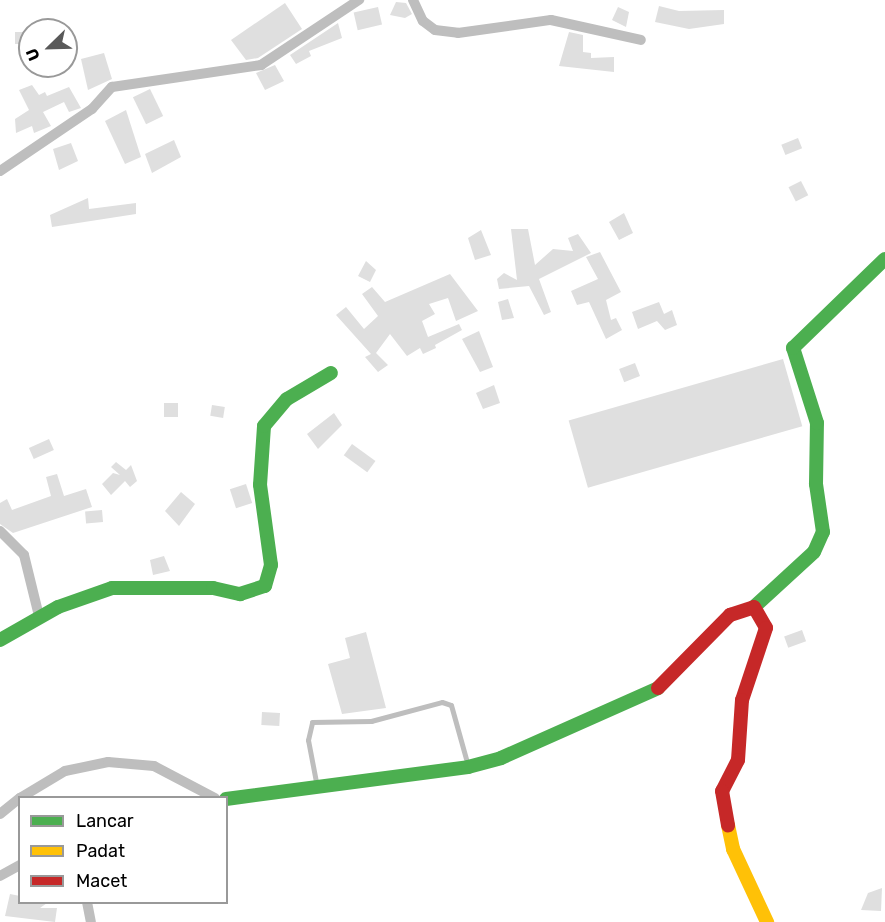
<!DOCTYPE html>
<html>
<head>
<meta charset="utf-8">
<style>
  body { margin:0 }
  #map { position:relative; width:885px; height:922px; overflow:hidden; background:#fff; font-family:Rubik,sans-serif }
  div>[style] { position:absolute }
  .building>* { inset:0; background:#dfdfdf; transform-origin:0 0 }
  .lane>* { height:5px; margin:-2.5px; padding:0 2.5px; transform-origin:2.5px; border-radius:2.5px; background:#bebebe }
  .street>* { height:10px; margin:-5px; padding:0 5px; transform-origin:5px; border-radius:5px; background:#bebebe }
  .fast>* { height:14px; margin:-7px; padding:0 7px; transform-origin:7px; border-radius:7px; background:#4caf50 }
  .slow>* { height:14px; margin:-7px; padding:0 7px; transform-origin:7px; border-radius:7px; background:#ffc107 }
  .jam>* { height:14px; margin:-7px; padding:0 7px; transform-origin:7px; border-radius:7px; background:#c62828 }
  span { translate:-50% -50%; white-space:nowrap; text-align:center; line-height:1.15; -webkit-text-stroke:5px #fff; paint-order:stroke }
  .legend { position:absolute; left:18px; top:796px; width:210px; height:108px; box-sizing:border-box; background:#fff; border:2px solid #999; margin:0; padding:8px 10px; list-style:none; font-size:18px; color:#000 }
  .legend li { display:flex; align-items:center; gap:12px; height:30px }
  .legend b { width:30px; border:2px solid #999 }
  .north { position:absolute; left:18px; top:18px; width:60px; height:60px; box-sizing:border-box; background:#fff; border:2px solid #999; border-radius:50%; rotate:247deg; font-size:16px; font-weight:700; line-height:24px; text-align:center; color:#000 }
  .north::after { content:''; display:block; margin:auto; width:21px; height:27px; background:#595959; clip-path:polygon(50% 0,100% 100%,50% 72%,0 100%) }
</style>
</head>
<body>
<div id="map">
  <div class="building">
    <i style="clip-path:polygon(396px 2px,406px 3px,412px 14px,405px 18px,390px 15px)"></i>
    <i style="clip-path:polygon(285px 3px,302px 29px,258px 58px,246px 60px,231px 40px)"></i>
    <i style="clip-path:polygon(659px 6px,679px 11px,724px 10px,724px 24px,689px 29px,655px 22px)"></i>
    <i style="left:378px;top:7px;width:18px;height:25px;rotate:77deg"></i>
    <i style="clip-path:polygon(618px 7px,629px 12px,626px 27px,612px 20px)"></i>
    <i style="clip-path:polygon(338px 23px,342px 38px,309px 51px,311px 56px,296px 64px,290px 55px)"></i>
    <i style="left:15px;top:32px;width:15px;height:12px"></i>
    <i style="clip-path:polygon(569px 32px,583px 35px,583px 52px,591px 53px,591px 58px,614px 57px,614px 72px,559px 66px)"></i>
    <i style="clip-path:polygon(104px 53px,112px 79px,88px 90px,81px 59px)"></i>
    <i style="clip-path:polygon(275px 65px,284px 81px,265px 90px,256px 73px)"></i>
    <i style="clip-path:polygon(32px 85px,39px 95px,45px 92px,47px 96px,69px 87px,81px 108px,69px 112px,64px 102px,43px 112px,51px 126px,34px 133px,32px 126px,16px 133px,15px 119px,29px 110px,19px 90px)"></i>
    <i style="left:150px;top:89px;width:30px;height:19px;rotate:64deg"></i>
    <i style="clip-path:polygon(126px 110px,141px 157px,125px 164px,105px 121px)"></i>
    <i style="left:798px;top:138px;width:11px;height:18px;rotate:68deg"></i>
    <i style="clip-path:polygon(174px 140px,181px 157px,152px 173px,145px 154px)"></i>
    <i style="clip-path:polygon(71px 143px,78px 161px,59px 170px,53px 149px)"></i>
    <i style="left:801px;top:181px;width:16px;height:14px;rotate:63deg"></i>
    <i style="clip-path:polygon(88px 198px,89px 209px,136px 203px,136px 214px,52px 227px,50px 215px)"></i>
    <i style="clip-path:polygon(624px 213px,633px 233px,619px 240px,609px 222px)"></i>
    <i style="clip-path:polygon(511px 229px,528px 229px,535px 265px,553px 249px,573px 251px,568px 238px,578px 234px,591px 253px,539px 279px,551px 312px,544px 315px,529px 286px,499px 289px,497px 279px,504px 273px,517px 280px)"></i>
    <i style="clip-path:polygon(481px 230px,491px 255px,475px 260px,468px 238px)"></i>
    <i style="clip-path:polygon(600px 252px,621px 292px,606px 300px,611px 320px,616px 318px,622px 330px,606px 339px,589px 302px,577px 305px,571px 291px,598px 279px,586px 257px)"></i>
    <i style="clip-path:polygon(366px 261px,376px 270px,370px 282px,358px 276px)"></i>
    <i style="clip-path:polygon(450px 274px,478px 311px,456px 321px,448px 298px,429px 304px,435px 314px,422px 321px,428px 337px,459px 324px,462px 330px,435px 345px,436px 348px,423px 354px,420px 348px,407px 356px,390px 334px,376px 353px,388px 365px,378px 372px,365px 357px,371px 354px,336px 315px,346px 307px,364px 329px,378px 316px,362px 294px,372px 287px,385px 302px)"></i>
    <i style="clip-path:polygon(508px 299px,514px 318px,502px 320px,498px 302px)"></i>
    <i style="clip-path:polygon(659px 302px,664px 314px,672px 310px,677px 325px,665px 330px,657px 321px,638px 329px,632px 312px)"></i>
    <i style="clip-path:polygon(479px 331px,493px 367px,480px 372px,462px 339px)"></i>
    <i style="left:783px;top:359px;width:70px;height:223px;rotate:74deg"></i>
    <i style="left:635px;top:363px;width:14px;height:17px;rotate:69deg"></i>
    <i style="clip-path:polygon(494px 385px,500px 403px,483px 409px,476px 393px)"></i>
    <i style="left:164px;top:403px;width:14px;height:14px"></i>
    <i style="left:212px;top:405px;width:13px;height:11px;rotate:9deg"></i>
    <i style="clip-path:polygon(334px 413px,342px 425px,318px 449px,307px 434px)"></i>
    <i style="left:49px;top:439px;width:12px;height:22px;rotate:66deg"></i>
    <i style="left:352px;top:444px;width:29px;height:14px;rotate:36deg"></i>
    <i style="clip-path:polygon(116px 462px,126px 470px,131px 465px,137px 481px,130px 487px,125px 481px,111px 495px,102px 484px,113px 473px,120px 475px,111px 467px)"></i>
    <i style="clip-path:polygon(57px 474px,64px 496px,86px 489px,92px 507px,13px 533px,0 524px,0 503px,7px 499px,12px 510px,51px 496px,46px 477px)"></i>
    <i style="left:246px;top:484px;width:20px;height:17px;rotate:72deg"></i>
    <i style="clip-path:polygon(181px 492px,195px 504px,179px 526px,165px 511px)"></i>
    <i style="left:102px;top:510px;width:12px;height:17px;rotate:85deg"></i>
    <i style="clip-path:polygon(164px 556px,170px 571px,153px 575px,150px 560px)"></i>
    <i style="left:802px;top:630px;width:12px;height:19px;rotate:70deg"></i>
    <i style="clip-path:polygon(366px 632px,386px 708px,342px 714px,328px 664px,350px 658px,345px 638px)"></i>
    <i style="left:262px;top:712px;width:18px;height:13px;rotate:3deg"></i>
    <i style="clip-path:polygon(882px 888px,881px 911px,861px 910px,868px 893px)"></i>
    <i style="clip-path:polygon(10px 894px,20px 896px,20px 903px,47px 903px,40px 908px,57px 908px,55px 922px,5px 916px)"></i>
  </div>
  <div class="lane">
    <i style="left:317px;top:787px;width:48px;rotate:-100.8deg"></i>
    <i style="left:308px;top:740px;width:18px;rotate:-77deg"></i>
    <i style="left:312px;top:722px;width:59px;rotate:-1deg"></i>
    <i style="left:371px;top:721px;width:73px;rotate:-15deg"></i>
    <i style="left:442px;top:702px;width:9px;rotate:18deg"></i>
    <i style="left:451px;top:705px;width:63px;rotate:74.4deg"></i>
  </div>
  <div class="street">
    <i style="left:413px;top:0;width:23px;rotate:65deg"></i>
    <i style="left:423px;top:21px;width:15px;rotate:37deg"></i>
    <i style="left:435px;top:30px;width:23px;rotate:7deg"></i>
    <i style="left:458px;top:33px;width:94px;rotate:-8deg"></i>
    <i style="left:551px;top:20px;width:92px;rotate:12.5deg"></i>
    <i style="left:0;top:171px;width:111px;rotate:-34deg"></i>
    <i style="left:92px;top:109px;width:30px;rotate:-48deg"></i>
    <i style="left:112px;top:87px;width:151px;rotate:-8.4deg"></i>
    <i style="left:261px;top:65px;width:118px;rotate:-33.6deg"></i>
    <i style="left:0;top:531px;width:34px;rotate:45deg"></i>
    <i style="left:24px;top:555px;width:63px;rotate:76.2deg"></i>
    <i style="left:20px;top:798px;width:52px;rotate:-31deg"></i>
    <i style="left:65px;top:771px;width:44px;rotate:-11.8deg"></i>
    <i style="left:108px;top:762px;width:46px;rotate:5deg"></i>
    <i style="left:154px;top:766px;width:69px;rotate:27.7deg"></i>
    <i style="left:0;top:814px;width:26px;rotate:-39deg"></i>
    <i style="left:0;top:876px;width:23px;rotate:-29deg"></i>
    <i style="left:87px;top:902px;width:20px;rotate:79deg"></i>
  </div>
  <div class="fast">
    <i style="left:754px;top:607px;width:81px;rotate:-42.5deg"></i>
    <i style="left:814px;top:552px;width:22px;rotate:-66deg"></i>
    <i style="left:823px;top:532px;width:49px;rotate:-98.3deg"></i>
    <i style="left:816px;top:484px;width:61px;rotate:-89.1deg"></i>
    <i style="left:817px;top:423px;width:79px;rotate:-107.7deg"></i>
    <i style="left:793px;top:348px;width:128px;rotate:-44.1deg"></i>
    <i style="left:0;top:640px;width:67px;rotate:-29.6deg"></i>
    <i style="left:58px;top:607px;width:57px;rotate:-19.4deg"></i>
    <i style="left:112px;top:588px;width:101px"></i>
    <i style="left:213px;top:588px;width:28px;rotate:13deg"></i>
    <i style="left:240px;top:594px;width:26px;rotate:-18deg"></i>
    <i style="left:265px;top:586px;width:22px;rotate:-74deg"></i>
    <i style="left:271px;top:565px;width:81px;rotate:-97.8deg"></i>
    <i style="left:260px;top:485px;width:59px;rotate:-86.1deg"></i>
    <i style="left:264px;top:426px;width:35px;rotate:-50deg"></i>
    <i style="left:287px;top:399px;width:51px;rotate:-30.6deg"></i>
    <i style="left:226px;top:799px;width:244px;rotate:-7.5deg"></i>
    <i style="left:468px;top:767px;width:34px;rotate:-15deg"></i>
    <i style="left:501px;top:758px;width:172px;rotate:-24deg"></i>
  </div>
  <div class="slow">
    <i style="left:728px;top:825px;width:25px;rotate:78deg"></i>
    <i style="left:733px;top:849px;width:81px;rotate:65deg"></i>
  </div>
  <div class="jam">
    <i style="left:658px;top:688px;width:103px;rotate:-45.4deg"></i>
    <i style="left:730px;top:615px;width:25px;rotate:-18deg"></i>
    <i style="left:754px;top:607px;width:24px;rotate:60deg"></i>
    <i style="left:766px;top:628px;width:76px;rotate:108.4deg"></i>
    <i style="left:742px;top:700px;width:60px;rotate:93.8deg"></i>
    <i style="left:738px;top:760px;width:35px;rotate:117deg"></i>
    <i style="left:722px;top:791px;width:35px;rotate:80deg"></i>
  </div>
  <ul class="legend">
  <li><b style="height:8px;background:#4caf50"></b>Lancar</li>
  <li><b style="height:8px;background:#ffc107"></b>Padat</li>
  <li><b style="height:8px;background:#c62828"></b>Macet</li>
  </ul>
  <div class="north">U</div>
</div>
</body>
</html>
